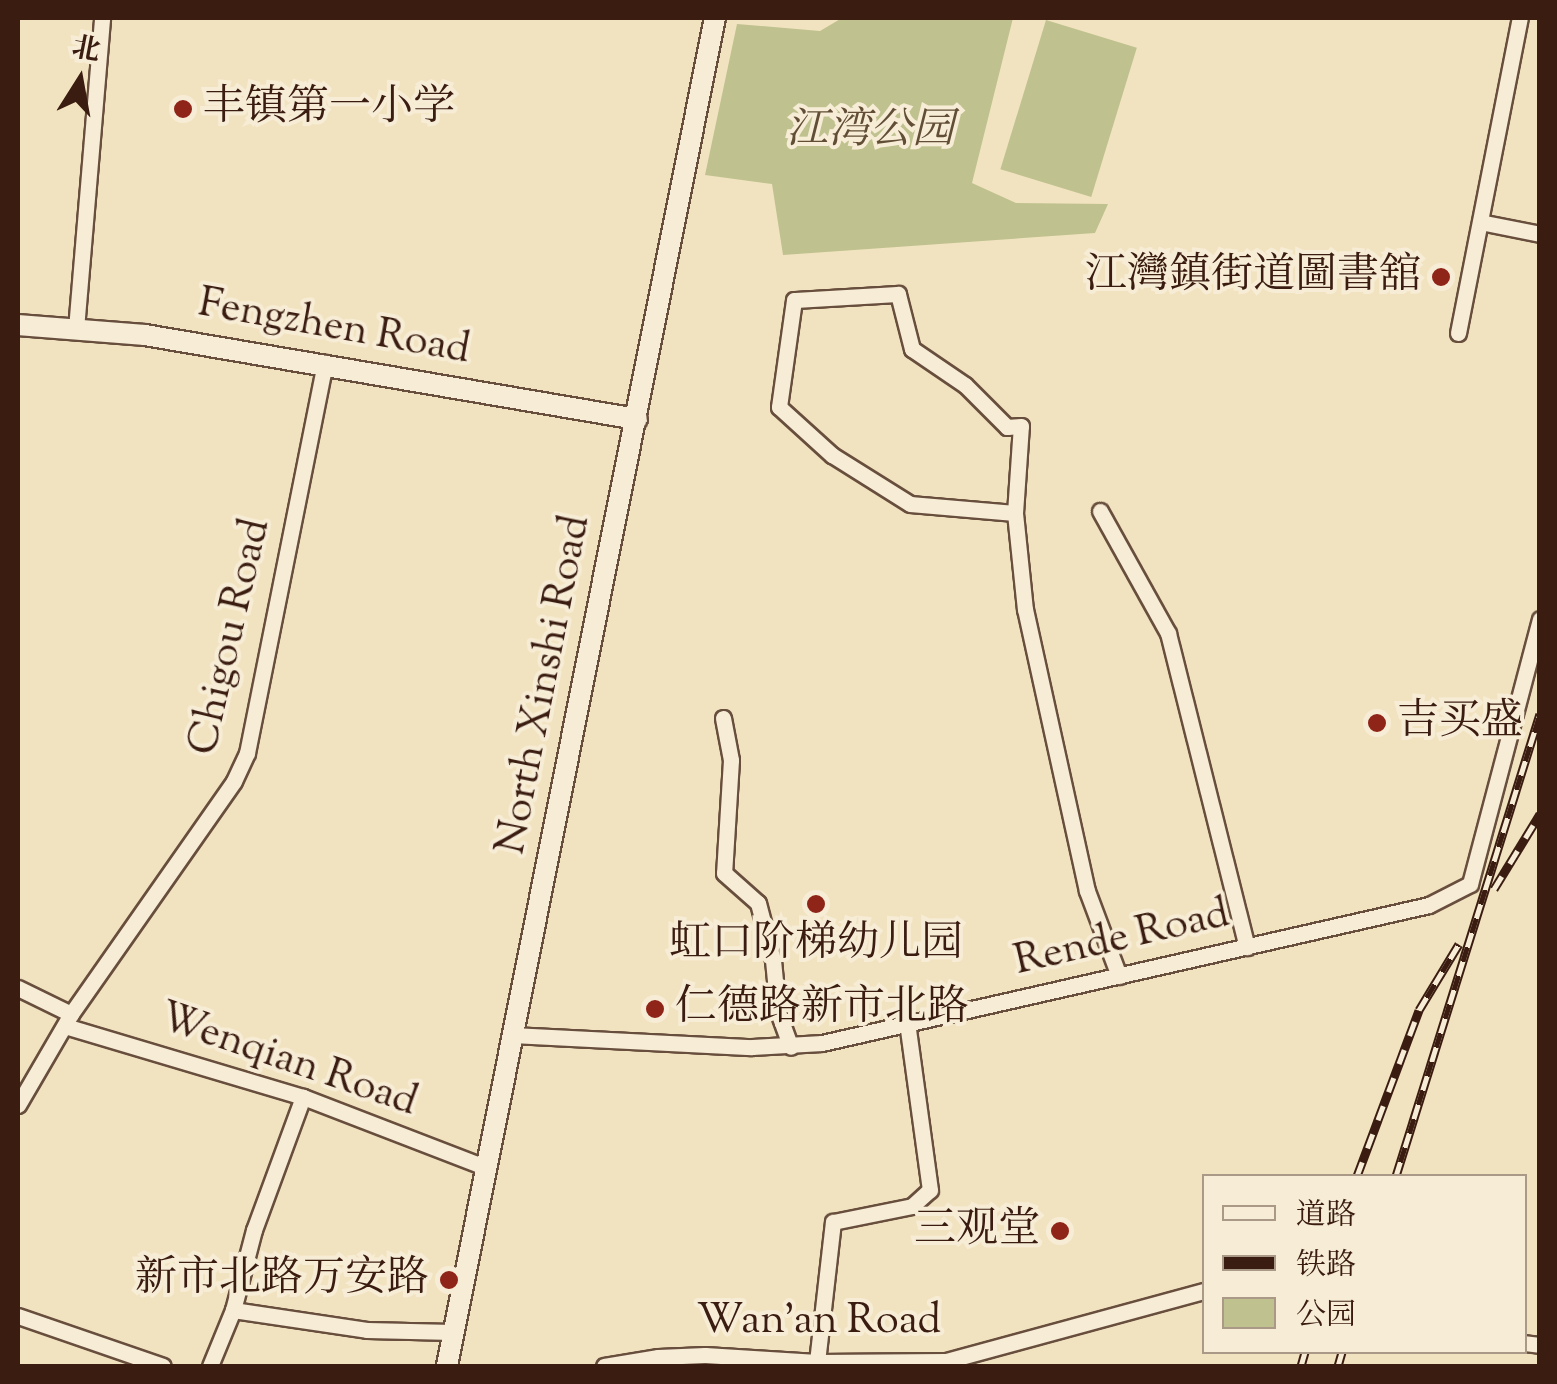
<!DOCTYPE html>
<html>
<head>
<meta charset="utf-8">
<style>
  body { margin:0 }
  #map { position:relative; width:1557px; height:1384px; overflow:hidden; background:#f2e3c0; font-family:"Sorts Mill Goudy","Noto Serif SC",serif }
  div>[style] { position:absolute }
  .green>* { inset:0; background:#bfc28f; transform-origin:0 0 }
  .roads { filter:drop-shadow(2px 0 #684e3d) drop-shadow(-2px 0 #684e3d) drop-shadow(0 2px #684e3d) drop-shadow(0 -2px #684e3d) }
  .minor>* { height:15px; margin:-7.5px; padding:0 7.5px; transform-origin:7.5px; border-radius:7.5px; background:#f7edd6 }
  .tertiary>* { height:20px; margin:-10px; padding:0 10px; transform-origin:10px; border-radius:10px; background:#f7edd6 }
  .rail>* { height:9px; margin-top:-4.5px; transform-origin:0; background:repeating-linear-gradient(90deg,#f7edd6 0 15px,#3a1c11 0 30px); box-sizing:border-box; border-block:2px solid #3a1c11 }
  .dots>* { width:28px; height:28px; translate:-50% -50%; box-sizing:border-box; border:5px solid #f7edd6; border-radius:50% }
  span { translate:-50% -50%; white-space:nowrap; text-align:center; line-height:1.15; -webkit-text-stroke:8px #f7edd6; paint-order:stroke }
  .poi-label { font-size:42px; color:#3a1c11 }
  .left { translate:0 -50%; text-align:left }
  .right { translate:-100% -50%; text-align:right }
  .park-label { font-size:42px; color:#624e37; font-style:italic }
  .street-label { font-size:42px; color:#3a1c11 }
  .frame { position:absolute; inset:0; border:20px solid #3a1c11; pointer-events:none }
  .legend { position:absolute; left:1202px; top:1174px; width:325px; height:180px; box-sizing:border-box; background:#f7edd6; border:2px solid #ab9987; margin:0; padding:12px 18px; list-style:none; font-size:30px; color:#3a1c11 }
  .legend li { display:flex; align-items:center; gap:20px; height:50px }
  .legend b { width:50px; border:2px solid #ab9987 }
  .north { position:absolute; left:30px; top:30px; width:100px; height:100px; -webkit-text-stroke:8px #f7edd6; paint-order:stroke; rotate:11deg; font-size:28px; font-weight:700; line-height:40px; text-align:center; color:#3a1c11 }
  .north::after { content:''; display:block; margin:auto; width:35px; height:45px; background:#3a1c11; clip-path:polygon(50% 0,100% 100%,50% 72%,0 100%) }
</style>
</head>
<body>
<div id="map">
  <div class="green">
    <i style="clip-path:polygon(842px 18px,1013px 18px,972px 183px,1016px 203px,1108px 204px,1095px 233px,783px 255px,772px 184px,705px 175px,737px 24px,820px 31px)"></i>
    <i style="left:1046px;top:20px;width:95px;height:156px;rotate:17deg"></i>
  </div>
  <div class="roads">
    <div class="minor">
      <i style="left:1480px;top:222px;width:61px;rotate:11.3deg"></i>
      <i style="left:76px;top:329px;width:312px;rotate:-85.2deg"></i>
      <i style="left:1458px;top:333px;width:321px;rotate:-78.9deg"></i>
      <i style="left:1100px;top:511px;width:140px;rotate:60.9deg"></i>
      <i style="left:1168px;top:633px;width:324px;rotate:75.9deg"></i>
      <i style="left:1015px;top:513px;width:87px;rotate:-86.1deg"></i>
      <i style="left:1021px;top:426px;width:14px;rotate:176deg"></i>
      <i style="left:1007px;top:427px;width:59px;rotate:-135deg"></i>
      <i style="left:965px;top:385px;width:64px;rotate:-145.8deg"></i>
      <i style="left:912px;top:349px;width:57px;rotate:-104.3deg"></i>
      <i style="left:898px;top:294px;width:104px;rotate:176.7deg"></i>
      <i style="left:794px;top:300px;width:108px;rotate:98deg"></i>
      <i style="left:779px;top:407px;width:72px;rotate:42.2deg"></i>
      <i style="left:832px;top:455px;width:92px;rotate:32.1deg"></i>
      <i style="left:910px;top:504px;width:105px;rotate:4.9deg"></i>
      <i style="left:1015px;top:513px;width:97px;rotate:84.1deg"></i>
      <i style="left:1025px;top:609px;width:289px;rotate:77.6deg"></i>
      <i style="left:1087px;top:891px;width:91px;rotate:69.4deg"></i>
      <i style="left:723px;top:718px;width:43px;rotate:79.2deg"></i>
      <i style="left:731px;top:760px;width:113px;rotate:93.5deg"></i>
      <i style="left:724px;top:873px;width:45px;rotate:41.4deg"></i>
      <i style="left:758px;top:903px;width:59px;rotate:75.3deg"></i>
      <i style="left:773px;top:960px;width:52px;rotate:84.5deg"></i>
      <i style="left:778px;top:1012px;width:37px;rotate:70deg"></i>
      <i style="left:18px;top:988px;width:59px;rotate:26.1deg"></i>
      <i style="left:65px;top:1026px;width:248px;rotate:16.6deg"></i>
      <i style="left:303px;top:1097px;width:197px;rotate:21.1deg"></i>
      <i style="left:512px;top:1035px;width:240px;rotate:2.9deg"></i>
      <i style="left:752px;top:1047px;width:70px;rotate:-3.3deg"></i>
      <i style="left:822px;top:1043px;width:622px;rotate:-12.81deg"></i>
      <i style="left:1429px;top:905px;width:46px;rotate:-27.1deg"></i>
      <i style="left:1470px;top:884px;width:274px;rotate:-75.2deg"></i>
      <i style="left:18px;top:1105px;width:105px;rotate:-59.8deg"></i>
      <i style="left:71px;top:1014px;width:284px;rotate:-55deg"></i>
      <i style="left:234px;top:781px;width:31px;rotate:-65deg"></i>
      <i style="left:247px;top:753px;width:398px;rotate:-78.7deg"></i>
      <i style="left:233px;top:1310px;width:135px;rotate:8.5deg"></i>
      <i style="left:367px;top:1330px;width:86px;rotate:1.3deg"></i>
      <i style="left:18px;top:1316px;width:153px;rotate:19deg"></i>
      <i style="left:1524px;top:1343px;width:16px;rotate:7deg"></i>
      <i style="left:817px;top:1362px;width:141px;rotate:-83.5deg"></i>
      <i style="left:833px;top:1222px;width:81px;rotate:-11.4deg"></i>
      <i style="left:912px;top:1206px;width:24px;rotate:-42deg"></i>
      <i style="left:930px;top:1190px;width:169px;rotate:-97.8deg"></i>
      <i style="left:210px;top:1366px;width:61px;rotate:-67.7deg"></i>
      <i style="left:233px;top:1310px;width:83px;rotate:-75.3deg"></i>
      <i style="left:254px;top:1230px;width:142px;rotate:-69.8deg"></i>
      <i style="left:604px;top:1366px;width:55px;rotate:-9.5deg"></i>
      <i style="left:658px;top:1357px;width:47px;rotate:-2.4deg"></i>
      <i style="left:705px;top:1355px;width:112px;rotate:3.6deg"></i>
      <i style="left:817px;top:1362px;width:129px;rotate:-0.4deg"></i>
      <i style="left:946px;top:1361px;width:267px;rotate:-15.2deg"></i>
    </div>
    <div class="tertiary">
      <i style="left:18px;top:325px;width:127px;rotate:4.5deg"></i>
      <i style="left:145px;top:335px;width:499px;rotate:9.7deg"></i>
      <i style="left:447px;top:1366px;width:1374px;rotate:-78.76deg"></i>
    </div>
  </div>
  <div class="rail">
    <i style="left:1494px;top:889px;width:88px;rotate:-58.5deg"></i>
    <i style="left:1357px;top:1176px;width:177px;rotate:-69.5deg"></i>
    <i style="left:1419px;top:1010px;width:77px;rotate:-58.8deg"></i>
    <i style="left:1396px;top:1176px;width:484px;rotate:-72.7deg"></i>
    <i style="left:1301px;top:1366px;width:15px;rotate:-74deg"></i>
    <i style="left:1338px;top:1366px;width:15px;rotate:-74deg"></i>
  </div>
  <div class="dots">
    <i style="left:183px;top:109px;background:#8f2418"></i>
    <i style="left:1441px;top:277px;background:#8f2418"></i>
    <i style="left:1377px;top:723px;background:#8f2418"></i>
    <i style="left:816px;top:904px;background:#8f2418"></i>
    <i style="left:655px;top:1009px;background:#8f2418"></i>
    <i style="left:1060px;top:1231px;background:#8f2418"></i>
    <i style="left:449px;top:1280px;background:#8f2418"></i>
  </div>
  <div class="poi-label">
    <span class="left" style="left:203px;top:109px">丰镇第一小学</span>
    <span class="right" style="left:1421px;top:277px">江灣鎮街道圖書舘</span>
    <span class="left" style="left:1397px;top:723px">吉买盛</span>
    <span style="left:816px;top:945px">虹口阶梯幼儿园</span>
    <span class="left" style="left:675px;top:1009px">仁德路新市北路</span>
    <span class="right" style="left:1040px;top:1231px">三观堂</span>
    <span class="right" style="left:429px;top:1280px">新市北路万安路</span>
  </div>
  <div class="park-label">
    <span style="left:870px;top:132px">江湾公园</span>
  </div>
  <div class="street-label">
    <span style="left:334px;top:328px;rotate:10deg">Fengzhen Road</span>
    <span style="left:231px;top:637px;rotate:-77deg">Chigou Road</span>
    <span style="left:545px;top:685px;rotate:-79deg">North Xinshi Road</span>
    <span style="left:1122px;top:939px;rotate:-13deg">Rende Road</span>
    <span style="left:288px;top:1061px;rotate:19deg">Wenqian Road</span>
    <span style="left:819px;top:1322px">Wan'an Road</span>
  </div>
  <div class="frame"></div>
  <ul class="legend">
  <li><b style="height:12px;background:#f7edd6"></b>道路</li>
  <li><b style="height:12px;background:#3a1c11"></b>铁路</li>
  <li><b style="height:28px;background:#bfc28f"></b>公园</li>
  </ul>
  <div class="north">北</div>
</div>
</body>
</html>
